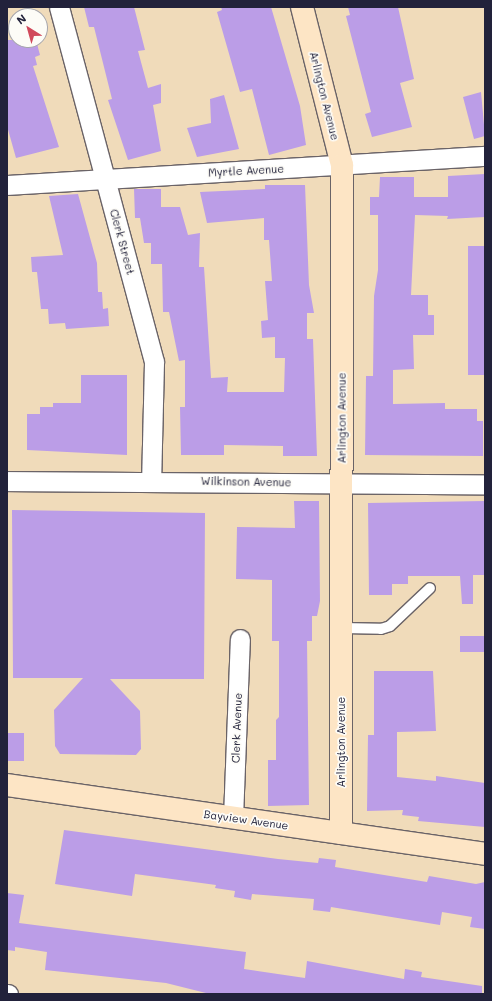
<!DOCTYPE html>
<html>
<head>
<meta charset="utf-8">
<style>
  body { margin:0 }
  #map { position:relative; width:492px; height:1001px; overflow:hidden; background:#f0dbba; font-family:Mali,sans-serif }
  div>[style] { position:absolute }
  .building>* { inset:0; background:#bb9de7; transform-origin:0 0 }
  .roads { filter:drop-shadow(1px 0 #6a6367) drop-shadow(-1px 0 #6a6367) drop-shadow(0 1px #6a6367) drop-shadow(0 -1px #6a6367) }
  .lane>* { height:10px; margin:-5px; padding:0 5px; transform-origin:5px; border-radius:5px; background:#fff }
  .street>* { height:19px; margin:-9.5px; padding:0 9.5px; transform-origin:9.5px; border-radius:9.5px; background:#fff }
  .secondary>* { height:22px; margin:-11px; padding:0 11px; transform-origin:11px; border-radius:11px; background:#fde5c5 }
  span { translate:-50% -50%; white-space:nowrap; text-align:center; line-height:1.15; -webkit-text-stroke:3.5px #fdfcf7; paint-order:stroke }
  .street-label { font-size:11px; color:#22223b }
  .frame { position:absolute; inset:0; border:8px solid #22223b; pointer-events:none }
  .north { position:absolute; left:8px; top:8px; width:40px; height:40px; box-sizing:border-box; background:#fdfcf7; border:1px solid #a5a5ac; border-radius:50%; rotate:323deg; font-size:11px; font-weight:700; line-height:16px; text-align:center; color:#22223b }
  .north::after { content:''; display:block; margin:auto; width:14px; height:18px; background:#d1495b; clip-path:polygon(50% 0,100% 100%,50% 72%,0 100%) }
</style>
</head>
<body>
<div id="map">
  <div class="building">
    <i style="clip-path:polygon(84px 7px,134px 7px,145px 50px,138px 51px,148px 88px,161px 84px,161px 103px,153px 105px,161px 151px,128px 160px,108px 100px,112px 99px,94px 27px,89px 27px)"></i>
    <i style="clip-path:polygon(221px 7px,271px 7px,300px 106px,306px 145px,269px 155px,252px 89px,240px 92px,217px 12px,222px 10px)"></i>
    <i style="clip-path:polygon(348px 7px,398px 7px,414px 79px,400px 83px,412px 127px,372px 137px,365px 114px,371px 112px,346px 16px,350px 15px)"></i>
    <i style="clip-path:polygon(7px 40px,36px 40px,40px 55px,35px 57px,37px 65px,33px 66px,59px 147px,16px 158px,7px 126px)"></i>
    <i style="clip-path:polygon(481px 92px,485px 136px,474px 139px,463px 97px)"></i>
    <i style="clip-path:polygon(224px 95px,239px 149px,197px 157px,187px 128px,211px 123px,210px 99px)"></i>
    <i style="clip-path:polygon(485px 174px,485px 217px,447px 219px,448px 216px,415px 215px,411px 295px,428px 295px,428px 315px,434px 315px,434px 335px,413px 335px,414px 369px,393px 370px,393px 404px,445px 403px,445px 409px,477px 409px,477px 421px,483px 421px,483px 456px,365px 455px,366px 376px,373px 376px,374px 296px,378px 270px,378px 215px,370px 215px,370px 197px,379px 197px,380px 177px,414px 177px,414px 197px,448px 197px,448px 176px)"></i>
    <i style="clip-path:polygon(265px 185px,305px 185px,309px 285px,314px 313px,307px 313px,307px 339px,313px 339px,317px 456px,283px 456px,283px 446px,224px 445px,224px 455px,181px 455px,180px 407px,185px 407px,185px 360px,179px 361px,169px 312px,163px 312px,162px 264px,151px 264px,151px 243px,144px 243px,140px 218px,135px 218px,134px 189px,161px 189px,161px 207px,180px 207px,188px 235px,200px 233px,199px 267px,204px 267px,211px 378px,228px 377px,227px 392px,284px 392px,285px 358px,275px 358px,275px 337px,262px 338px,261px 321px,268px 320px,265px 281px,272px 281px,269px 240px,264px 240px,264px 218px,207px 223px,200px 192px,265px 189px)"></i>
    <i style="clip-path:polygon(78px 194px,97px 263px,98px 292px,102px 292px,103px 309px,108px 308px,109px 326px,66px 329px,65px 323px,49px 324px,48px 309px,41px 309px,37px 272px,32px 272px,31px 257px,63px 255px,49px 196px)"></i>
    <i style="left:468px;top:246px;width:17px;height:129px"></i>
    <i style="clip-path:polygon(81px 375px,127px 375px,127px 455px,27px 450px,27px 414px,40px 414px,40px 407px,53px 407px,53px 403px,81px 403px)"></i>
    <i style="clip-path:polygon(294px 501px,319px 501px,320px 601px,317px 616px,312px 616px,312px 641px,307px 641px,309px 805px,268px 806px,268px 760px,276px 760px,276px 720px,279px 717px,279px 641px,272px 641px,272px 580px,236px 579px,237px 527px,295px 528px)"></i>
    <i style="clip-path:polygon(485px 501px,485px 575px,473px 575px,473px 604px,462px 604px,460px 576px,408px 576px,408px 584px,392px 584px,392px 595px,369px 595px,368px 503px)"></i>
    <i style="clip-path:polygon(12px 510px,205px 513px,204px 679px,110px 679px,140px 711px,141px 749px,136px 755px,60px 754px,55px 746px,54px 710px,83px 678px,13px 678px)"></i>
    <i style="left:460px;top:636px;width:25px;height:16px"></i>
    <i style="clip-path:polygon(374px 671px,433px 671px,436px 731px,397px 732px,397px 777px,436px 781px,436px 776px,485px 783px,485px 827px,418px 821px,419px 817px,402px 815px,403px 810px,367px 811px,368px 735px,374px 735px)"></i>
    <i style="left:7px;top:733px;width:17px;height:28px"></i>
    <i style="clip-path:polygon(64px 830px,278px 859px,318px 863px,319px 858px,336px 860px,335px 867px,427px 882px,429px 876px,476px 884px,485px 882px,485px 929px,470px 927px,472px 917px,442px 912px,440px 925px,331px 907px,330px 912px,313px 910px,314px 899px,252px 894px,251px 900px,234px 897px,235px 891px,215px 888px,216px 885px,135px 874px,132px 896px,55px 884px)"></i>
    <i style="clip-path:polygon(7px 893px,24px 895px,19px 923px,246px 952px,244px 969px,305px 978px,307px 961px,404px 979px,405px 969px,422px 972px,421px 977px,482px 986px,482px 994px,210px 994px,166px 983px,45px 970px,47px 952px,15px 947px,15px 951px,7px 950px)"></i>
  </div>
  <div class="roads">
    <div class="lane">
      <i style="left:342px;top:628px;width:39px;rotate:1deg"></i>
      <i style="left:381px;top:629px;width:9px;rotate:-18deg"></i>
      <i style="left:390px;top:626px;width:55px;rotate:-43.5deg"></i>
    </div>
    <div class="street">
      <i style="left:59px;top:7px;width:367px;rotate:75deg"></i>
      <i style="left:154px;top:362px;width:119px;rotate:91.4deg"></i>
      <i style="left:7px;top:185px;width:479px;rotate:-3.5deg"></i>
      <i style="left:7px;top:481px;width:478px;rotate:0.4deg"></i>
      <i style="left:233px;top:818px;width:179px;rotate:-87.8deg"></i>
      <i style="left:7px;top:994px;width:1px"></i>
    </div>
    <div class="secondary">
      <i style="left:302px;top:7px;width:163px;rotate:75.8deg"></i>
      <i style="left:342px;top:165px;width:668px;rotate:90.09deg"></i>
      <i style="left:7px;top:785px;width:483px;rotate:8.2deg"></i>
    </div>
  </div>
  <div class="street-label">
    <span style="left:324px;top:96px;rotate:76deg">Arlington Avenue</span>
    <span style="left:246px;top:171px;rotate:-3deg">Myrtle Avenue</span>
    <span style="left:122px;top:242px;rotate:75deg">Clerk Street</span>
    <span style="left:342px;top:418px;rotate:-90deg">Arlington Avenue</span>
    <span style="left:246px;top:482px;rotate:1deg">Wilkinson Avenue</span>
    <span style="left:237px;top:728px;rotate:-88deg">Clerk Avenue</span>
    <span style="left:341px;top:742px;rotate:-90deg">Arlington Avenue</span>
    <span style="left:246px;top:820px;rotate:8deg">Bayview Avenue</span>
  </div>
  <div class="frame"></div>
  <div class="north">N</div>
</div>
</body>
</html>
